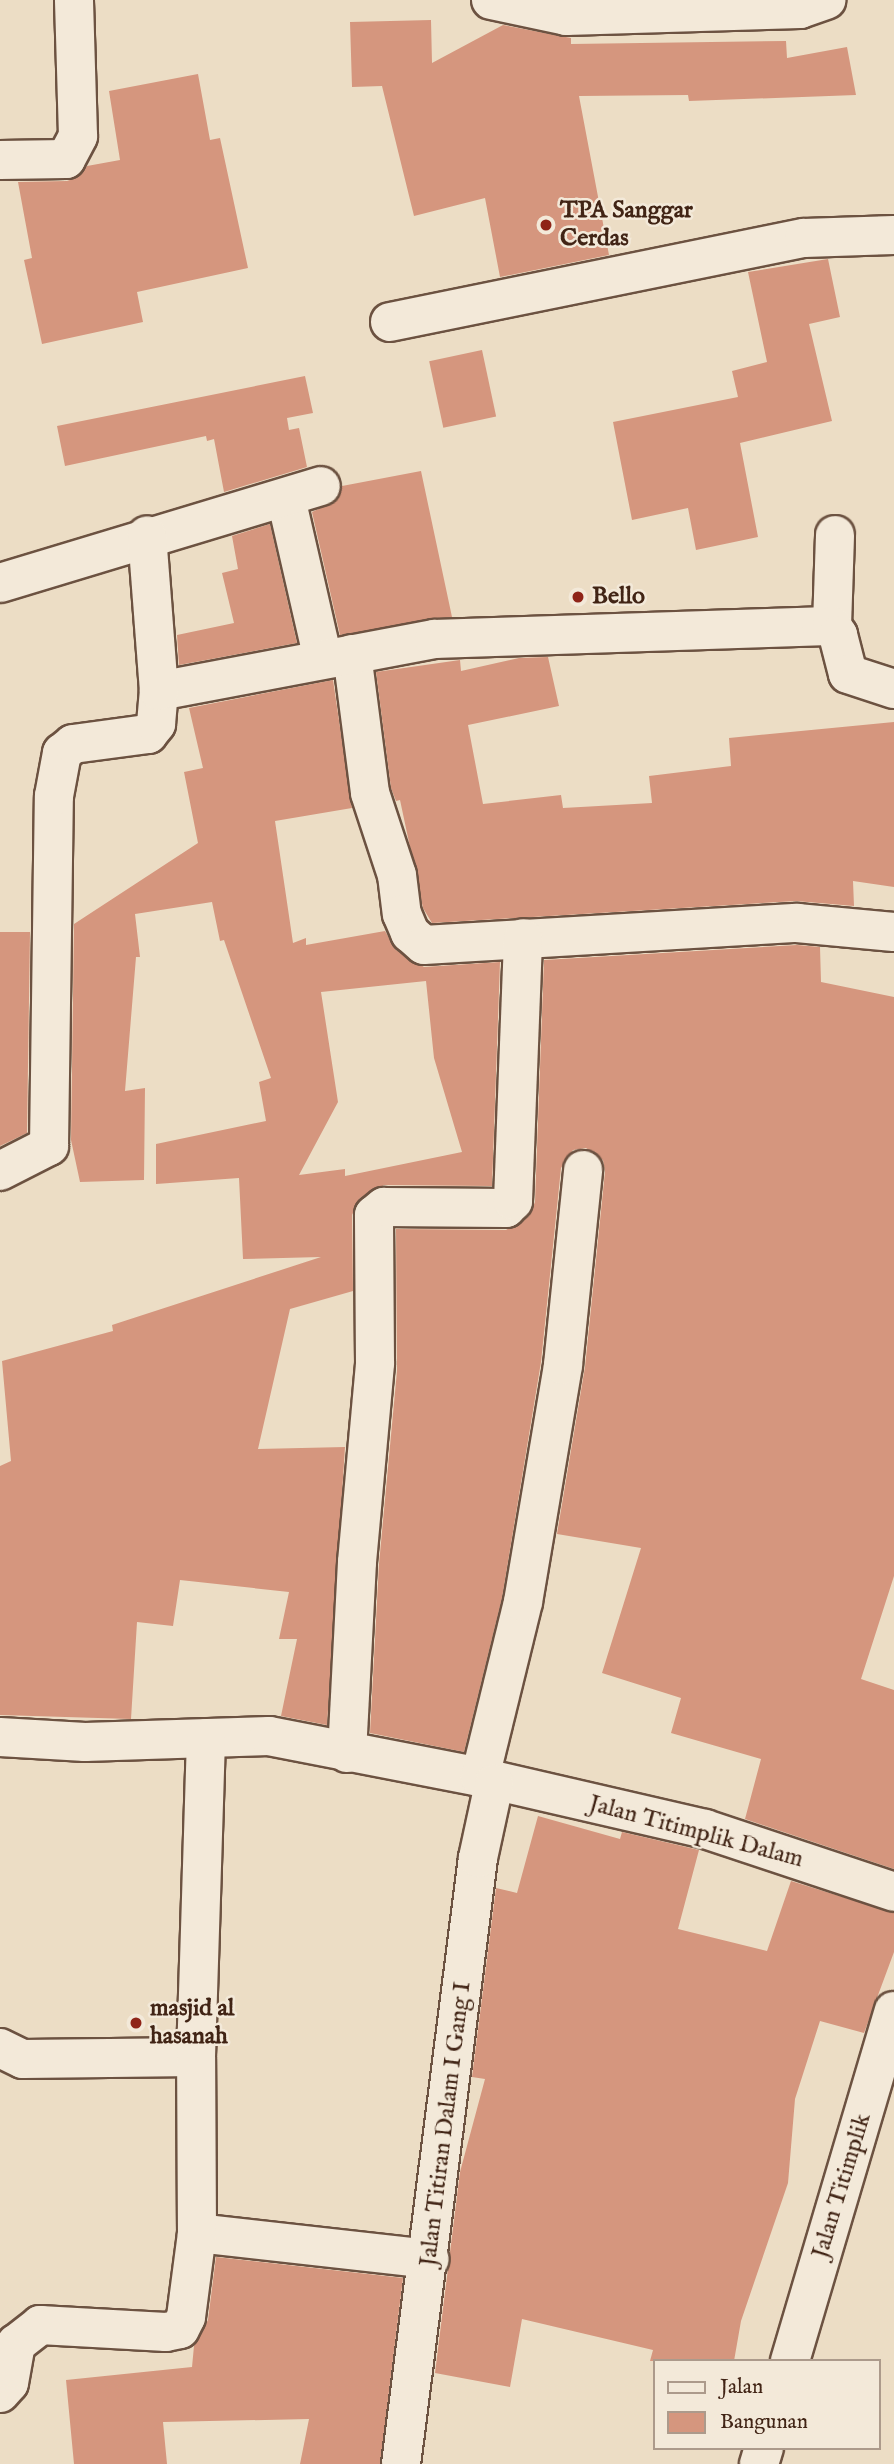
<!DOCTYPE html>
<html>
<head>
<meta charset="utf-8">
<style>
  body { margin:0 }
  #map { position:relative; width:894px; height:2464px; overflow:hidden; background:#ecddc5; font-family:"IM FELL English",serif }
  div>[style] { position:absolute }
  .building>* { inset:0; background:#d5967e; transform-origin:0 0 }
  .roads { filter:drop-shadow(2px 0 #6c5241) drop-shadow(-2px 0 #6c5241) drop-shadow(0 2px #6c5241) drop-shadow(0 -2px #6c5241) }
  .minor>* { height:38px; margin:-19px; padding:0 19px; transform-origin:19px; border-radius:19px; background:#f3e9d9 }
  .dots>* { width:19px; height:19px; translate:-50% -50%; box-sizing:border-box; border:4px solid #f3e9d9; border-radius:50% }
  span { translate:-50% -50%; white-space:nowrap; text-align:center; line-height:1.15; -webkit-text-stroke:5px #f3e9d9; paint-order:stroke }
  .poi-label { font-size:24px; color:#412415; font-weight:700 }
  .left { translate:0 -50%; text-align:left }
  .street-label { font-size:24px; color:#412415 }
  .legend { position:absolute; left:653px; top:2359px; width:228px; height:91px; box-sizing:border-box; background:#f3e9d9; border:2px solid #ac9a8b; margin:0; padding:9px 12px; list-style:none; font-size:21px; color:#412415 }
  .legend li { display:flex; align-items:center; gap:14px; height:35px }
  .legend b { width:35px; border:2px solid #ac9a8b }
</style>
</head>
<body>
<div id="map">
  <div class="building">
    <i style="clip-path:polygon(431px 20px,432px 63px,503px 25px,571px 38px,571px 44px,786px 41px,787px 58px,847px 47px,856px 95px,689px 101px,688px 95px,579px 96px,609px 255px,500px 277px,485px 198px,414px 216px,382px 86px,352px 87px,350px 22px)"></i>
    <i style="clip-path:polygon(198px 74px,210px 140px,220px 138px,248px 268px,137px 292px,143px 322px,42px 344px,24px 260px,32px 258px,18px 182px,67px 181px,78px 177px,87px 166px,120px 160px,109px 91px)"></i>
    <i style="clip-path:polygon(828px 259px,840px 317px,809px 324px,832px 421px,740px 443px,758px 537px,696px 550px,688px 508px,632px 520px,613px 422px,738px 397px,732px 371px,767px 362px,748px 272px)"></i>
    <i style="left:482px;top:350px;width:68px;height:54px;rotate:78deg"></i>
    <i style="clip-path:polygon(305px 376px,313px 413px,287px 418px,289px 430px,299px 428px,307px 467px,224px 492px,214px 439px,207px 441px,206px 436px,65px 466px,57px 426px)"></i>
    <i style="clip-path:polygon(421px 471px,452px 617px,340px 635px,312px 512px,336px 501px,342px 486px)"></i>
    <i style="clip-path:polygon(270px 524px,297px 643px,179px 665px,177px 635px,234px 623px,222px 573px,238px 569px,232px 536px)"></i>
    <i style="clip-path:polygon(548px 657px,559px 706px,468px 725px,483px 804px,561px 795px,563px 808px,652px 803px,649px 776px,731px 766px,729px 738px,894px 722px,894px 887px,853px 881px,854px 906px,796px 901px,432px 923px,423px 908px,400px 800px,396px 801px,391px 788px,376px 672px,460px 660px,461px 671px,519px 658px)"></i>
    <i style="clip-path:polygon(evenodd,333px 680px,352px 808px,275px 821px,293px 943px,306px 938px,306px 945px,385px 931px,396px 950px,424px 967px,500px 962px,492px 1186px,384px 1185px,360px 1198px,352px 1215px,353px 1291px,290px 1309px,258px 1449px,345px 1447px,327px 1725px,281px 1716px,297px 1639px,279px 1639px,289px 1592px,180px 1580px,173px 1626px,137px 1622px,131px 1719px,0 1715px,0 1466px,11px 1461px,2px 1361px,113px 1331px,112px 1325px,321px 1257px,243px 1259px,239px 1178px,156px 1184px,156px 1144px,266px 1121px,259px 1082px,271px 1078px,224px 940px,220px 941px,212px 902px,135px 914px,140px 957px,136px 957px,125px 1091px,145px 1088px,144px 1180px,80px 1182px,71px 1140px,74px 924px,198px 843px,184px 772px,203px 768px,189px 708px,333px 680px,426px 981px,434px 1058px,462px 1152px,345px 1176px,345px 1169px,299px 1175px,338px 1102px,321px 992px,426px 981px)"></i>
    <i style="clip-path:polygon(0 932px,30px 932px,27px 1133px,0 1146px)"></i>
    <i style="clip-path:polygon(797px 945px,820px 947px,821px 982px,894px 997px,894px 1576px,861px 1679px,894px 1690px,894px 1869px,745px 1819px,761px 1759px,671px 1733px,681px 1698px,602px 1673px,641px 1548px,557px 1534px,585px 1367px,605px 1172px,603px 1160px,586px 1148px,573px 1150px,561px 1168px,541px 1362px,502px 1598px,464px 1752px,370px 1733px,379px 1564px,397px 1371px,396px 1229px,506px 1230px,529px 1216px,535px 1202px,544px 960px)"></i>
    <i style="clip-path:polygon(538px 1816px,620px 1839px,622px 1832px,699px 1850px,678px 1929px,767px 1951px,791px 1881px,894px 1913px,894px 1952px,864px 2033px,820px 2021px,795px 2099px,788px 2183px,741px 2321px,734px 2361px,650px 2361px,653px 2350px,522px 2319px,510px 2387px,435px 2373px,460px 2172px,485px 2079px,472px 2077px,496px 1888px,517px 1893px)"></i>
    <i style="clip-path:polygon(216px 2257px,403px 2278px,380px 2464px,300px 2464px,309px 2419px,163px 2422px,167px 2464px,74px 2464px,66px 2380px,192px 2367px,194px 2346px,208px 2320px)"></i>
  </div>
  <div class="roads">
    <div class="minor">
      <i style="left:491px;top:0;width:77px;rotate:12deg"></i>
      <i style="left:566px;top:16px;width:234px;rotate:-1.7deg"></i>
      <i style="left:800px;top:9px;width:28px;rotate:-19deg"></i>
      <i style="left:0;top:160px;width:66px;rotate:-0.9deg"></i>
      <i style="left:66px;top:159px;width:26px;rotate:-62deg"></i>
      <i style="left:78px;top:136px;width:136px;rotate:-91.7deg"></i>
      <i style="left:390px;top:322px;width:422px;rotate:-11.5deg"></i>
      <i style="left:804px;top:238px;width:90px;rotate:-1.9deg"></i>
      <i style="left:286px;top:498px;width:165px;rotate:77.1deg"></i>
      <i style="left:0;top:583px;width:335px;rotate:-16.8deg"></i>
      <i style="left:832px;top:626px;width:91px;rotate:-88.1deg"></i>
      <i style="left:352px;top:654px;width:140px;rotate:82.6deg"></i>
      <i style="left:370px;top:793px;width:86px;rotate:71.8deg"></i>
      <i style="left:397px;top:875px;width:39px;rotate:83deg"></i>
      <i style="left:402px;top:914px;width:21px;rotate:67deg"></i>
      <i style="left:410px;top:933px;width:18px;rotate:41deg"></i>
      <i style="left:424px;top:945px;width:374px;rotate:-3.4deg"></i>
      <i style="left:797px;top:923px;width:97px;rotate:5.3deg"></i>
      <i style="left:159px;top:691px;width:280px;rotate:-10.7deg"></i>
      <i style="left:434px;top:639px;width:387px;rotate:-1.9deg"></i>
      <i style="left:821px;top:626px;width:11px"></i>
      <i style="left:832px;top:626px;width:11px;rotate:56deg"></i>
      <i style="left:838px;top:635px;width:40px;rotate:75.6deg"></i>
      <i style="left:848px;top:674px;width:48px;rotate:18.1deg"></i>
      <i style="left:0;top:1171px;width:55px;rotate:-27deg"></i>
      <i style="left:49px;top:1146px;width:350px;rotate:-89.2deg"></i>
      <i style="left:54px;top:796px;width:44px;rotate:-79.5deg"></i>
      <i style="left:62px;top:753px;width:14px;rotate:-39deg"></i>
      <i style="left:73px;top:744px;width:76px;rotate:-7.6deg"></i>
      <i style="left:148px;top:734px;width:13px;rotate:-51deg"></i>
      <i style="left:156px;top:724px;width:33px;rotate:-85deg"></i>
      <i style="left:159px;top:691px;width:156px;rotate:-94.4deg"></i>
      <i style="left:0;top:1737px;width:85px;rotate:3.4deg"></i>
      <i style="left:85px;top:1742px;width:184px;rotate:-1.9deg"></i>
      <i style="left:269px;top:1736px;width:215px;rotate:11deg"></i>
      <i style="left:480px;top:1777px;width:231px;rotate:13deg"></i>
      <i style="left:705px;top:1829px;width:199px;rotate:18.4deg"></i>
      <i style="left:347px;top:1753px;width:191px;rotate:-87deg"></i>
      <i style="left:357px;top:1562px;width:200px;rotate:-84.8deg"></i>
      <i style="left:375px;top:1363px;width:148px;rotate:-90.4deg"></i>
      <i style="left:374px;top:1215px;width:13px;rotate:-39deg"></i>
      <i style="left:384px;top:1207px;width:122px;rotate:0.5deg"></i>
      <i style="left:506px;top:1208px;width:10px;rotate:-45deg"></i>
      <i style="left:513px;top:1201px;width:263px;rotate:-87.8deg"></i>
      <i style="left:480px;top:1777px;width:180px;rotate:-76.2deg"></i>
      <i style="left:523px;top:1602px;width:240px;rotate:-80.4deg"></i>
      <i style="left:563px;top:1365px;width:196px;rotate:-84.1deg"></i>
      <i style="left:0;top:2048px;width:25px;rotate:26deg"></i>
      <i style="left:23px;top:2059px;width:173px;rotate:-0.7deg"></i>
      <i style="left:197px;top:2233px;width:234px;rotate:6.4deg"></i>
      <i style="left:790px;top:2361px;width:365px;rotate:-73.5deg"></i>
      <i style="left:0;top:2393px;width:13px;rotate:-48deg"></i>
      <i style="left:9px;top:2383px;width:40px;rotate:-80deg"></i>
      <i style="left:16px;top:2344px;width:31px;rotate:-38deg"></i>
      <i style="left:40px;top:2325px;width:126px;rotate:3.2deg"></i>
      <i style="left:166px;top:2332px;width:14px;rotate:-12deg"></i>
      <i style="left:180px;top:2329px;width:13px;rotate:-63deg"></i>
      <i style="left:186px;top:2317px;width:85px;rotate:-82.5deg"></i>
      <i style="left:197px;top:2233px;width:176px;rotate:-90.3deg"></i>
      <i style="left:196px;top:2057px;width:319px;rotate:-88.2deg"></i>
      <i style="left:401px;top:2464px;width:611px;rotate:-82.76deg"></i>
      <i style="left:478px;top:1858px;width:76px;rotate:-77.8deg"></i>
      <i style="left:759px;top:2464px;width:17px;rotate:-73deg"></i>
    </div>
  </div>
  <div class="dots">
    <i style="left:546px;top:225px;background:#8f2418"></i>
    <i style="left:578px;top:597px;background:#8f2418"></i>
    <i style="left:136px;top:2023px;background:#8f2418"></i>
  </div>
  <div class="poi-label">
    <span class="left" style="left:560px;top:225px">TPA Sanggar<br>Cerdas</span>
    <span class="left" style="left:592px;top:597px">Bello</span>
    <span class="left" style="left:150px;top:2023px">masjid al<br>hasanah</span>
  </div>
  <div class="street-label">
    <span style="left:696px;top:1832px;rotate:15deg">Jalan Titimplik Dalam</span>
    <span style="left:446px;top:2124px;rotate:-83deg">Jalan Titiran Dalam I Gang I</span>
    <span style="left:842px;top:2186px;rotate:-73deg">Jalan Titimplik</span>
  </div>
  <ul class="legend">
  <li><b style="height:9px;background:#f3e9d9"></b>Jalan</li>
  <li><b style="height:19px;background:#d5967e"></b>Bangunan</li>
  </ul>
</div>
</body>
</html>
